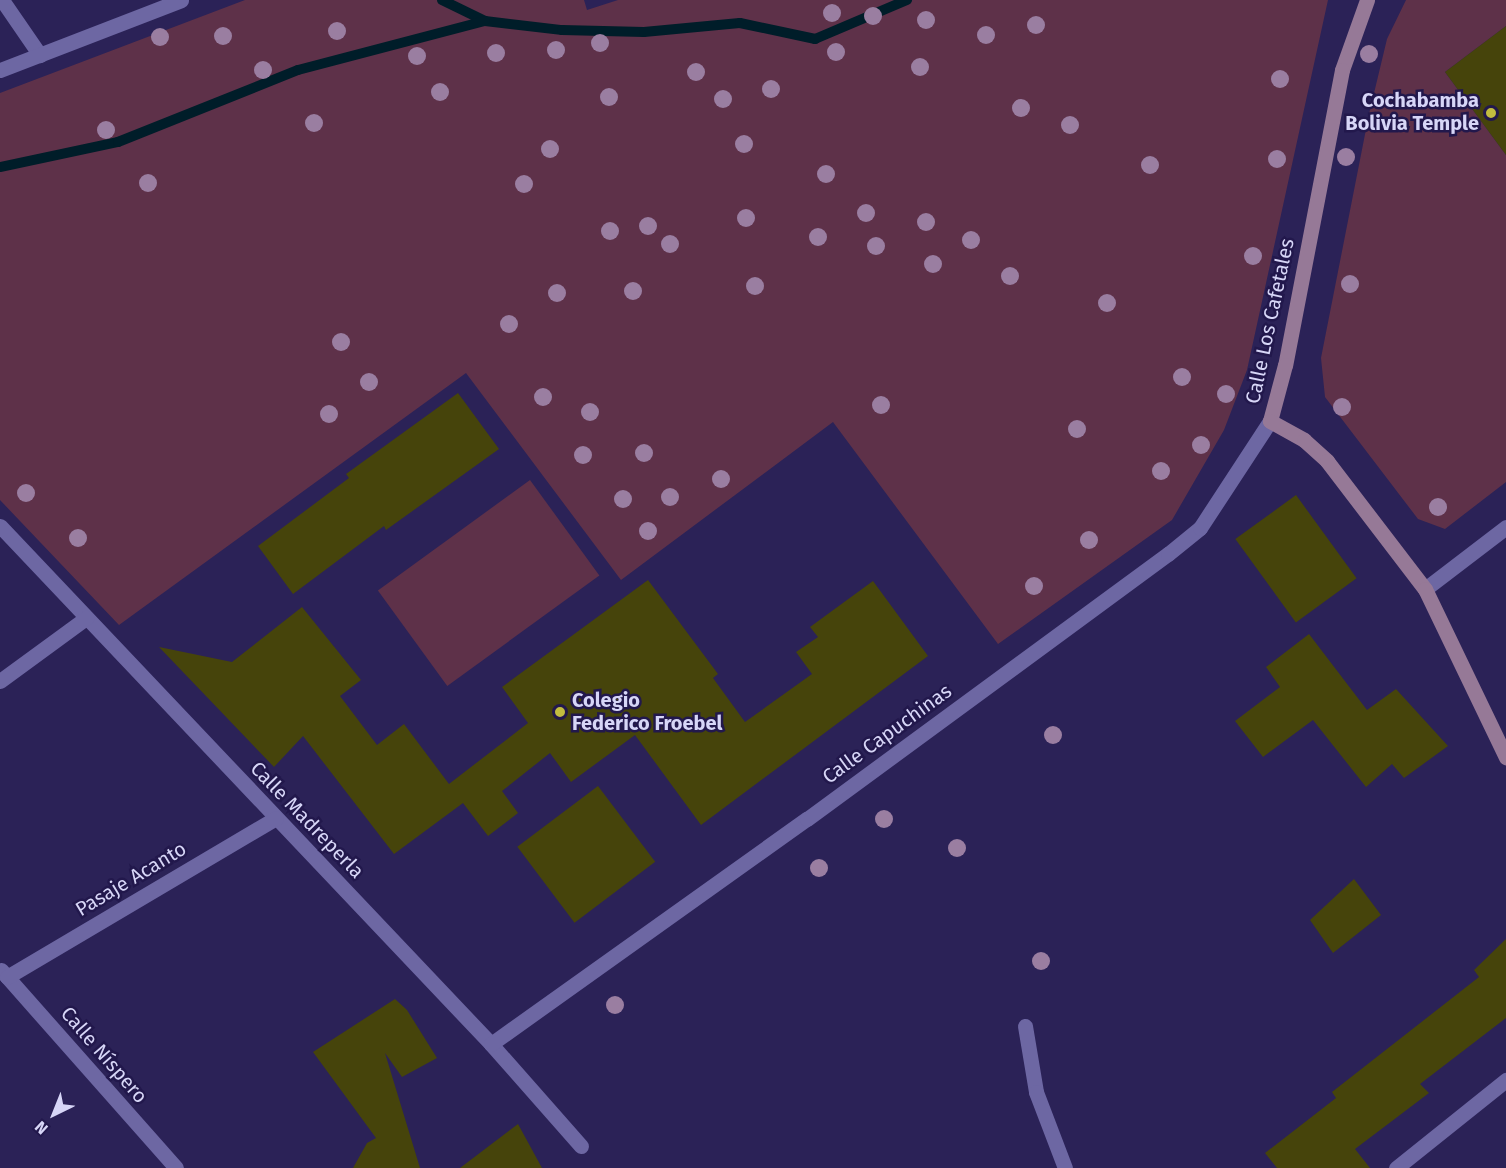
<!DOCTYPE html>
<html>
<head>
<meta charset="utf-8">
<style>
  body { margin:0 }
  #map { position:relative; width:1506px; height:1168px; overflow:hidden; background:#2b2257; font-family:"Fira Sans",sans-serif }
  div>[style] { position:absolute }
  .green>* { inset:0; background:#5e3149; transform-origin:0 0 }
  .stream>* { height:10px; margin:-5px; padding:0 5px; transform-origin:5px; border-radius:5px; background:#001d29 }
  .building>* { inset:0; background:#46440b; transform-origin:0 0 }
  .lane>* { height:15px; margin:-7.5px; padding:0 7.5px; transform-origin:7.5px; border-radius:7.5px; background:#6d67a3 }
  .street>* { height:15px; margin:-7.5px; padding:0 7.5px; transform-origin:7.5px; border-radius:7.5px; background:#6d67a3 }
  .secondary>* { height:15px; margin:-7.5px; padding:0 7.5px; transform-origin:7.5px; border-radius:7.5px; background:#967997 }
  .trees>* { width:18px; height:18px; margin:-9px; border-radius:50%; background:#9a7ea1 }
  .dots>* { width:16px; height:16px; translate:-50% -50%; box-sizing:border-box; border:3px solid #22184c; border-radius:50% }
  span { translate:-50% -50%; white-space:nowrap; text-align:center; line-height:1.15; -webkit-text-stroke:5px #22184c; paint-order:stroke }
  .poi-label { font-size:20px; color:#d7d6f7; font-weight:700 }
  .right { translate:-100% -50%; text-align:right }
  .left { translate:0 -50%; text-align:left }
  .street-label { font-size:20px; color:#d7d6f7 }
  .north { position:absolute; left:24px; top:1084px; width:60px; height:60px; -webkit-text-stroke:4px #22184c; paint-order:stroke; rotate:223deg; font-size:16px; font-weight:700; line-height:24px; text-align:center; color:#d7d6f7 }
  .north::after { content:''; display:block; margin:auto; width:21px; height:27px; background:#d7d6f7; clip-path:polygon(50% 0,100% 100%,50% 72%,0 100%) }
</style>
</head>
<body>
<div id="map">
  <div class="green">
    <i style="clip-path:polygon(245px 0,584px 0,587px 10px,618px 0,1328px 0,1247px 370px,1224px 430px,1172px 520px,998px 644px,833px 422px,621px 580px,466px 373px,119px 625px,0 500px,0 93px)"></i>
    <i style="clip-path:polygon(1406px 0,1506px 0,1506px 26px,1445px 72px,1506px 155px,1506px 482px,1445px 529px,1418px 519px,1325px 397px,1321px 358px,1369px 114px,1387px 39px)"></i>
    <i style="left:530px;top:480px;width:118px;height:188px;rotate:54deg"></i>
  </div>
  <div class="stream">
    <i style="left:442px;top:0;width:48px;rotate:26deg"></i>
    <i style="left:485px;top:21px;width:78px;rotate:6.7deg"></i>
    <i style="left:562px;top:30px;width:82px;rotate:1.4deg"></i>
    <i style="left:644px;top:32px;width:96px;rotate:-5.4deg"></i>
    <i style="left:740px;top:23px;width:77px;rotate:12deg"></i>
    <i style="left:815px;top:39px;width:100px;rotate:-23deg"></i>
    <i style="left:0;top:167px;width:121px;rotate:-12deg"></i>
    <i style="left:118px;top:142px;width:194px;rotate:-21.8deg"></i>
    <i style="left:298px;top:70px;width:193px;rotate:-14.7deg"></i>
  </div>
  <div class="building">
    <i style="clip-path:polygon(1506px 26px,1506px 155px,1445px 72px)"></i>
    <i style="clip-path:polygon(458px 393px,499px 449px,386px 530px,384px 526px,293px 594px,258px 546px,349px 478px,346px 474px)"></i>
    <i style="left:1296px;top:495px;width:103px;height:75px;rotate:54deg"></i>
    <i style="clip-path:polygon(648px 580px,718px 674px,713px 678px,745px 722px,812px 674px,796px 652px,818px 637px,810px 627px,873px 581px,928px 656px,701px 825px,635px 735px,571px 782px,550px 753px,502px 791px,518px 813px,488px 836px,463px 803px,394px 854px,303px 736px,274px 767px,159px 647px,232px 662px,302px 607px,361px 680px,340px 696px,377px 745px,404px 724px,449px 784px,528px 723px,502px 687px)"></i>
    <i style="clip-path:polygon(1309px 634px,1367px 710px,1396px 689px,1448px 746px,1404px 778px,1392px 764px,1366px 787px,1313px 720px,1263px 757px,1235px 721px,1280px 687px,1266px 667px)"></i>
    <i style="left:598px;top:786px;width:95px;height:101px;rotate:53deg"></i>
    <i style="clip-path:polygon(1354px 879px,1381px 915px,1333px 953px,1310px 920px)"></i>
    <i style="clip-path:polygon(1506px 939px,1506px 1018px,1420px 1084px,1429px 1093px,1355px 1149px,1370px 1168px,1277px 1168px,1265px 1153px,1336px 1098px,1332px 1092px,1479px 977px,1474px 970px)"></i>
    <i style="clip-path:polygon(395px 999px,407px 1010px,437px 1058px,402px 1077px,385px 1053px,420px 1168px,353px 1168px,367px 1143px,376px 1138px,313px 1052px)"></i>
    <i style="clip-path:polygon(518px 1124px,542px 1168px,460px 1168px)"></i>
  </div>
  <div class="lane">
    <i style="left:491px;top:1044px;width:136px;rotate:48.6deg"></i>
  </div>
  <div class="street">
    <i style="left:2px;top:0;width:67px;rotate:55.4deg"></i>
    <i style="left:0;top:70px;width:194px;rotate:-21.1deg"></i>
    <i style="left:0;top:526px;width:714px;rotate:46.53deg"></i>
    <i style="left:491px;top:1044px;width:388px;rotate:-35.5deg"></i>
    <i style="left:807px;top:819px;width:448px;rotate:-36.3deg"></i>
    <i style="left:1168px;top:554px;width:41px;rotate:-39.1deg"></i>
    <i style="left:1200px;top:528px;width:128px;rotate:-56.8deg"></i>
    <i style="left:1425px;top:589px;width:102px;rotate:-37.4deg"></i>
    <i style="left:0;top:681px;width:107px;rotate:-36.2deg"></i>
    <i style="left:1px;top:970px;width:264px;rotate:48.5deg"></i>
    <i style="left:7px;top:977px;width:312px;rotate:-30.6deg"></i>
    <i style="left:1025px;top:1026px;width:67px;rotate:80.5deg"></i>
    <i style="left:1036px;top:1092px;width:81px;rotate:69.1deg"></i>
    <i style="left:1396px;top:1168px;width:141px;rotate:-38.7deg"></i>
  </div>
  <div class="secondary">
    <i style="left:1367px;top:0;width:74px;rotate:109.7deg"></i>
    <i style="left:1342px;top:70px;width:300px;rotate:100.9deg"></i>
    <i style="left:1285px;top:365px;width:58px;rotate:105deg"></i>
    <i style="left:1270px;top:421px;width:39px;rotate:29deg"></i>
    <i style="left:1304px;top:440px;width:31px;rotate:42deg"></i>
    <i style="left:1327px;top:461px;width:161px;rotate:52.6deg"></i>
    <i style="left:1425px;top:589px;width:187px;rotate:64.3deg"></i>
  </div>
  <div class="trees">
    <i style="left:832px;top:13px"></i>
    <i style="left:873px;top:16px"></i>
    <i style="left:926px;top:20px"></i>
    <i style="left:1036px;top:25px"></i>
    <i style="left:337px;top:31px"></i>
    <i style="left:986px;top:35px"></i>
    <i style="left:223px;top:36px"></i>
    <i style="left:160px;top:37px"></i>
    <i style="left:600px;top:43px"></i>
    <i style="left:556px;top:50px"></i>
    <i style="left:836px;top:52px"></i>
    <i style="left:496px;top:53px"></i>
    <i style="left:1369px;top:54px"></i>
    <i style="left:417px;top:56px"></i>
    <i style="left:920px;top:67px"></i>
    <i style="left:263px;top:70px"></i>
    <i style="left:696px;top:72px"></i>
    <i style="left:1280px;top:79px"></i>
    <i style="left:771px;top:89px"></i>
    <i style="left:440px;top:92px"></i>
    <i style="left:609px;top:97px"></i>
    <i style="left:723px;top:99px"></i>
    <i style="left:1021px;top:108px"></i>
    <i style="left:314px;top:123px"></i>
    <i style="left:1070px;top:125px"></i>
    <i style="left:106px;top:130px"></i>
    <i style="left:744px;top:144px"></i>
    <i style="left:550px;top:149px"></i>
    <i style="left:1346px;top:157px"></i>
    <i style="left:1277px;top:159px"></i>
    <i style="left:1150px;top:165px"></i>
    <i style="left:826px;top:174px"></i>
    <i style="left:148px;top:183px"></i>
    <i style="left:524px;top:184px"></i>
    <i style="left:866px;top:213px"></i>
    <i style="left:746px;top:218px"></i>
    <i style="left:926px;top:222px"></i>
    <i style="left:648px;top:226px"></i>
    <i style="left:610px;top:231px"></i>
    <i style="left:818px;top:237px"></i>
    <i style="left:971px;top:240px"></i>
    <i style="left:670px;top:244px"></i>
    <i style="left:876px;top:246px"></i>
    <i style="left:1253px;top:256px"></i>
    <i style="left:933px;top:264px"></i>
    <i style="left:1010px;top:276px"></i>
    <i style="left:1350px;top:284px"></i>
    <i style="left:755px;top:286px"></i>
    <i style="left:633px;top:291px"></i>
    <i style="left:557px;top:293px"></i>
    <i style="left:1107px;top:303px"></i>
    <i style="left:509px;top:324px"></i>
    <i style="left:341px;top:342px"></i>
    <i style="left:1182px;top:377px"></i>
    <i style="left:369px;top:382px"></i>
    <i style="left:1226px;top:394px"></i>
    <i style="left:543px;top:397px"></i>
    <i style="left:881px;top:405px"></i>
    <i style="left:1342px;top:407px"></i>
    <i style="left:590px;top:412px"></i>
    <i style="left:329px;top:414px"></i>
    <i style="left:1077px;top:429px"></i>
    <i style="left:1201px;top:445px"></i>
    <i style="left:644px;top:453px"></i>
    <i style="left:583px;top:455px"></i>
    <i style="left:1161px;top:471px"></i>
    <i style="left:721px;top:479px"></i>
    <i style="left:26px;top:493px"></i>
    <i style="left:670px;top:497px"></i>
    <i style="left:623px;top:499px"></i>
    <i style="left:1438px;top:507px"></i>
    <i style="left:648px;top:531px"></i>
    <i style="left:78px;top:538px"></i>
    <i style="left:1089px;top:540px"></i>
    <i style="left:1034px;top:586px"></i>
    <i style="left:1053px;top:735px"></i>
    <i style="left:884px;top:819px"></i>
    <i style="left:957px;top:848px"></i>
    <i style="left:819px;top:868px"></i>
    <i style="left:1041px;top:961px"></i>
    <i style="left:615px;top:1005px"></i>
  </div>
  <div class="dots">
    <i style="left:1491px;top:113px;background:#c2bd3f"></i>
    <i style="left:560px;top:712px;background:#c2bd3f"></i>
  </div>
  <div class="poi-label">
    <span class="right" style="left:1479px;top:112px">Cochabamba<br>Bolivia Temple</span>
    <span class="left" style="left:572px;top:712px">Colegio<br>Federico Froebel</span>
  </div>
  <div class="street-label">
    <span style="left:1270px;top:321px;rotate:-78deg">Calle Los Cafetales</span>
    <span style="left:887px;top:734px;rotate:-36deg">Calle Capuchinas</span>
    <span style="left:307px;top:820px;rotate:46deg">Calle Madreperla</span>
    <span style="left:131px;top:879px;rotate:-31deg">Pasaje Acanto</span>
    <span style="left:104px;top:1055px;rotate:49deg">Calle Níspero</span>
  </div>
  <div class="north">N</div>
</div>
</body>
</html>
